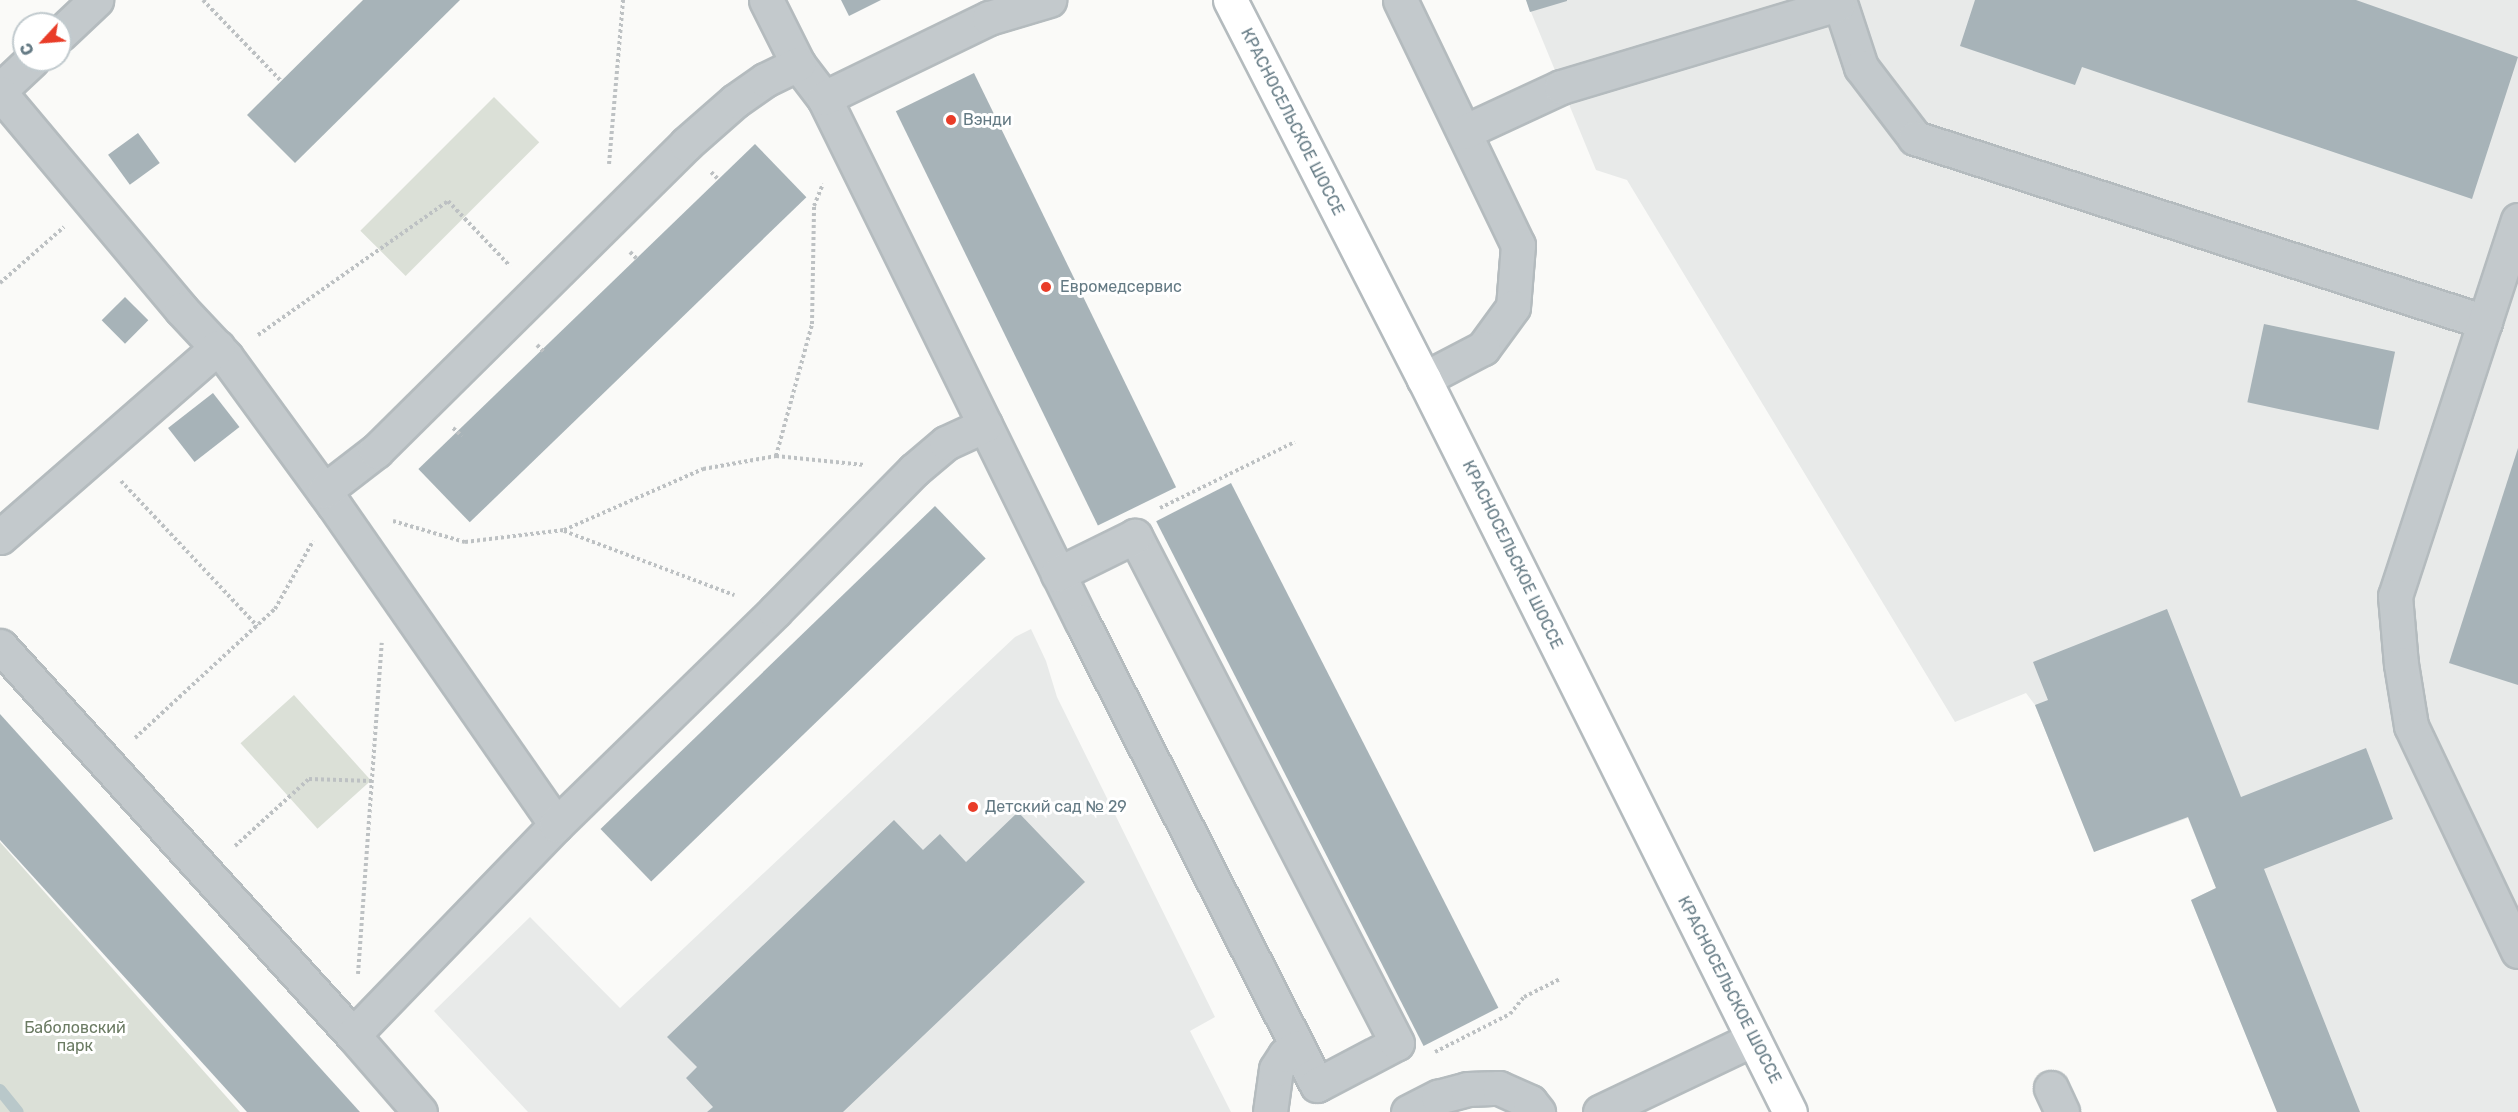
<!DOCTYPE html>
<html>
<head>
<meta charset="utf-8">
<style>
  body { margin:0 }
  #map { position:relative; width:2518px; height:1112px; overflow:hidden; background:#fafaf8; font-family:Rubik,sans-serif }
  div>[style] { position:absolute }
  .built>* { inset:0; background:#e8eae9 }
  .green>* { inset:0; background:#dbe0d7; transform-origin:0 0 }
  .stream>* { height:12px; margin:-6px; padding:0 6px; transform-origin:6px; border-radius:6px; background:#b9c8ca }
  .building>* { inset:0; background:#a7b3b8; transform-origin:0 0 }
  .path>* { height:4px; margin-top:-2px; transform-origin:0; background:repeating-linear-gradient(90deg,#bdc1c3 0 3px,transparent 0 6px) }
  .roads { filter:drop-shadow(2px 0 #b4bbbe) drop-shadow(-2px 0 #b4bbbe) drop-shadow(0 2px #b4bbbe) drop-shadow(0 -2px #b4bbbe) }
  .minor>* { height:33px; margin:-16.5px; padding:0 16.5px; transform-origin:16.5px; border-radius:16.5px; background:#c3c9cc }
  .major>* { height:33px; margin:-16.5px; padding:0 16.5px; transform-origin:16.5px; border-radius:16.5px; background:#fff }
  .dots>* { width:16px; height:16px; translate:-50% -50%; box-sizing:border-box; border:3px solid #fff; border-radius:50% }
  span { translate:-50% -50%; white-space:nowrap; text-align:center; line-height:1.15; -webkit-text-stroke:6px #fff; paint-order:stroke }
  .poi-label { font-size:16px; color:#647a84 }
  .left { translate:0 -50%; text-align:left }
  .street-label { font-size:16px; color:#647a84 }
  .park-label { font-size:16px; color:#6b7b63 }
  .north { position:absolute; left:12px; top:12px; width:60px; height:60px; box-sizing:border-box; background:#fff; border:2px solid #c1cace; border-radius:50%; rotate:244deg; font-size:16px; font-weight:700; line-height:24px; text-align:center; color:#647a84 }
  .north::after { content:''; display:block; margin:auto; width:21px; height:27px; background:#e93c28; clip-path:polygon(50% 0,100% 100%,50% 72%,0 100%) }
</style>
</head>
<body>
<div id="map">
  <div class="built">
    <i style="clip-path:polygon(1526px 0,2518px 0,2518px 1112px,2277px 1112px,2191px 900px,2216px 888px,2188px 818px,2094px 852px,2035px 705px,2026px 693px,1955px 722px,1627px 180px,1596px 170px)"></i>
    <i style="clip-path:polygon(1031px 629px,1046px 661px,1057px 697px,1215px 1017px,1190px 1031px,1231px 1112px,528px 1112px,434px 1011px,530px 917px,620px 1008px,1015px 637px)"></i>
  </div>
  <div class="green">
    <i style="left:494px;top:97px;width:64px;height:189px;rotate:45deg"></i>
    <i style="left:294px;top:695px;width:115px;height:72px;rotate:48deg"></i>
    <i style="clip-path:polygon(0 842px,240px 1112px,0 1112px)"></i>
  </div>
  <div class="stream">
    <i style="left:0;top:1090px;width:28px;rotate:51deg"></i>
  </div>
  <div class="building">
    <i style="clip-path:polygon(363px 0,460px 0,295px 163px,247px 115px)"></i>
    <i style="clip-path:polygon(841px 0,881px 0,849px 16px)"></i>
    <i style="clip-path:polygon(1526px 0,1567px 0,1567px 1px,1530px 12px)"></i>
    <i style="clip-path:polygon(1975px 0,2356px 0,2518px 57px,2472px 199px,2082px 67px,2075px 85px,1960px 46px)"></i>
    <i style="left:974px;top:73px;width:461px;height:87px;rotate:64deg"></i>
    <i style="left:138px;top:133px;width:37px;height:37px;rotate:54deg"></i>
    <i style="left:755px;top:144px;width:74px;height:468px;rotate:46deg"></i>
    <i style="left:125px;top:297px;width:33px;height:33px;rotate:45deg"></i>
    <i style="left:2264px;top:324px;width:134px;height:80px;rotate:12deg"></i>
    <i style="left:213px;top:393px;width:43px;height:57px;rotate:52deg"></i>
    <i style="clip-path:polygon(2518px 448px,2518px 685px,2449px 663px)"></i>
    <i style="left:1231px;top:483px;width:589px;height:84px;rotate:63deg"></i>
    <i style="left:935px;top:506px;width:73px;height:465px;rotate:46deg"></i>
    <i style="clip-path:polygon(2167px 609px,2241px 797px,2366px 748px,2393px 819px,2264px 869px,2360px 1112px,2277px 1112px,2191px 900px,2216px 888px,2188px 817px,2094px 852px,2035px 705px,2048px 700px,2033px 662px)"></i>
    <i style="clip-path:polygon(0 714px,360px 1112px,247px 1112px,0 840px)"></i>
    <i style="clip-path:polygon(1018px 812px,1085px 882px,843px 1112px,707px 1112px,713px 1107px,686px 1078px,697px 1067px,667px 1037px,894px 820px,923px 850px,940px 834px,966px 862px)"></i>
  </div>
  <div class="path">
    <i style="left:203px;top:0;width:112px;rotate:46.1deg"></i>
    <i style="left:609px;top:164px;width:165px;rotate:-85.1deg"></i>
    <i style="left:711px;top:172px;width:11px;rotate:45deg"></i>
    <i style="left:630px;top:252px;width:11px;rotate:45deg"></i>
    <i style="left:0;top:283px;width:85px;rotate:-41.2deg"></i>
    <i style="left:258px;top:335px;width:232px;rotate:-35.2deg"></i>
    <i style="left:448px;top:201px;width:90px;rotate:46.4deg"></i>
    <i style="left:537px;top:345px;width:11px;rotate:45deg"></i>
    <i style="left:453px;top:428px;width:12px;rotate:42deg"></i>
    <i style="left:776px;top:456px;width:137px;rotate:-74.7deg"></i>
    <i style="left:812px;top:324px;width:118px;rotate:-89deg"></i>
    <i style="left:814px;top:206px;width:24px;rotate:-68deg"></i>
    <i style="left:121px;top:481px;width:199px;rotate:46.8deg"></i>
    <i style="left:1160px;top:508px;width:150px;rotate:-26.1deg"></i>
    <i style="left:393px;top:521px;width:75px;rotate:16.3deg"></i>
    <i style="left:465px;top:542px;width:100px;rotate:-6.9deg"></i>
    <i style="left:564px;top:530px;width:152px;rotate:-23.7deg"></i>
    <i style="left:703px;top:469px;width:74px;rotate:-10.1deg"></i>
    <i style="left:776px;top:456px;width:89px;rotate:5.8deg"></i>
    <i style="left:564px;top:531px;width:182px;rotate:20.6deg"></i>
    <i style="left:135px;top:738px;width:190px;rotate:-42.7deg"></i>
    <i style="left:275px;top:609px;width:78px;rotate:-60.8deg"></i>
    <i style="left:235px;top:846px;width:100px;rotate:-42.2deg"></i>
    <i style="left:309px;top:779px;width:63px;rotate:1.8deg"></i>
    <i style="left:358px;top:974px;width:332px;rotate:-85.9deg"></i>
    <i style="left:1435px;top:1052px;width:84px;rotate:-26.9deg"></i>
    <i style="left:1510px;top:1014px;width:22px;rotate:-51deg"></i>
    <i style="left:1524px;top:997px;width:40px;rotate:-26.6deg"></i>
  </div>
  <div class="roads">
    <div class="minor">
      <i style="left:766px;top:0;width:72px;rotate:63.4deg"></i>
      <i style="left:798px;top:64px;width:43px;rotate:52.6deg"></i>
      <i style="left:824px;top:98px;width:584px;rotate:63.79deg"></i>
      <i style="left:1082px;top:622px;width:519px;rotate:63.09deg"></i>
      <i style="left:1317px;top:1085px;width:90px;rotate:-27.7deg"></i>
      <i style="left:1397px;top:1043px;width:571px;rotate:-117.33deg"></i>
      <i style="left:1135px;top:536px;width:86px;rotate:153.7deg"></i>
      <i style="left:1400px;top:0;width:272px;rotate:64.3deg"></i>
      <i style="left:1518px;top:245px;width:62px;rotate:94.6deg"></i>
      <i style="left:1513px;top:307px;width:51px;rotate:126.2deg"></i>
      <i style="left:1483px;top:348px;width:67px;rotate:152.3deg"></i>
      <i style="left:1839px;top:0;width:71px;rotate:71.8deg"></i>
      <i style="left:1861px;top:67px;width:89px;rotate:52.7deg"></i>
      <i style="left:1915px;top:138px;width:599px;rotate:17.89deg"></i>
      <i style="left:60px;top:34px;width:50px;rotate:-43.4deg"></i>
      <i style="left:0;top:90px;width:44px;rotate:-43.2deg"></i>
      <i style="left:0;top:93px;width:282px;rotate:50deg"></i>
      <i style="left:181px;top:309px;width:66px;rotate:46.8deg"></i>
      <i style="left:226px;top:357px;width:183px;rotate:53.9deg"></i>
      <i style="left:334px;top:505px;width:389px;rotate:55.2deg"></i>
      <i style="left:824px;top:98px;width:183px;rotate:-25.9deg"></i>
      <i style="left:989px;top:18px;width:63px;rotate:-16.7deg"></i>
      <i style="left:1464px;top:132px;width:107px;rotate:-24.9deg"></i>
      <i style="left:1561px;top:87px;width:289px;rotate:-16.7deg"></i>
      <i style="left:2518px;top:220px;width:396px;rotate:108.1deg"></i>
      <i style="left:2395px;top:596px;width:68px;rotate:85deg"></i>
      <i style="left:2401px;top:664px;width:63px;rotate:80.8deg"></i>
      <i style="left:2411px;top:726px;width:249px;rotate:64.6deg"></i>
      <i style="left:324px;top:491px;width:66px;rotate:-37.6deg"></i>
      <i style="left:376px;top:451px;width:436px;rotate:-44.7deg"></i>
      <i style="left:686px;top:144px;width:65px;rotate:-41.3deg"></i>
      <i style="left:735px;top:101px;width:37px;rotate:-35deg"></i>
      <i style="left:765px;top:80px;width:37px;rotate:-26deg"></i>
      <i style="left:0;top:537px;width:289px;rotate:-41.1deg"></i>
      <i style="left:0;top:646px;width:525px;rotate:47.78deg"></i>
      <i style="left:353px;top:1035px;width:102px;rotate:49deg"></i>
      <i style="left:353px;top:1035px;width:292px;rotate:-46deg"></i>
      <i style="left:556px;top:825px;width:306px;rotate:-44.3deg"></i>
      <i style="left:775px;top:611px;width:198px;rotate:-45.4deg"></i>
      <i style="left:914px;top:470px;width:42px;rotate:-40.2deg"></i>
      <i style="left:946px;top:443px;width:43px;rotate:-24.8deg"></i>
      <i style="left:2051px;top:1088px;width:26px;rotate:65deg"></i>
      <i style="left:1270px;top:1112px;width:43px;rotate:-82.1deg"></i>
      <i style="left:1276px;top:1069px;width:17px;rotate:-57deg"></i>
      <i style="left:1285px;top:1055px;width:15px;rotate:-32deg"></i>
      <i style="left:1408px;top:1112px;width:34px;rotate:-27deg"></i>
      <i style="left:1438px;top:1097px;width:30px;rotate:-15deg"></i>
      <i style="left:1467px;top:1089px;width:32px;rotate:-2deg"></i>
      <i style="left:1499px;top:1088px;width:34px;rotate:24deg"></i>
      <i style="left:1530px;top:1102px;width:13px;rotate:51deg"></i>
      <i style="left:1600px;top:1112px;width:170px;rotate:-25.5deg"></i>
    </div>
    <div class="major">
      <i style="left:1230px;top:0;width:426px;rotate:62.9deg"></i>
      <i style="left:1424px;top:379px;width:819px;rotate:63.47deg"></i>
    </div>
  </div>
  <div class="dots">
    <i style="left:951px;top:120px;background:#e93c28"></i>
    <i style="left:1046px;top:287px;background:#e93c28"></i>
    <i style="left:973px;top:807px;background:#e93c28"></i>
  </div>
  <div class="poi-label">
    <span class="left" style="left:963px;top:120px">Вэнди</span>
    <span class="left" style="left:1060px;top:287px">Евромедсервис</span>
    <span class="left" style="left:985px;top:807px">Детский сад № 29</span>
  </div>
  <div class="street-label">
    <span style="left:1292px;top:122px;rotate:63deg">КРАСНОСЕЛЬСКОЕ ШОССЕ</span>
    <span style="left:1512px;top:555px;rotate:64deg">КРАСНОСЕЛЬСКОЕ ШОССЕ</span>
    <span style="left:1729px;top:990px;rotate:63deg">КРАСНОСЕЛЬСКОЕ ШОССЕ</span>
  </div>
  <div class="park-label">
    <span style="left:75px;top:1037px">Баболовский<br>парк</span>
  </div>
  <div class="north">С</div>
</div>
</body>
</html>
